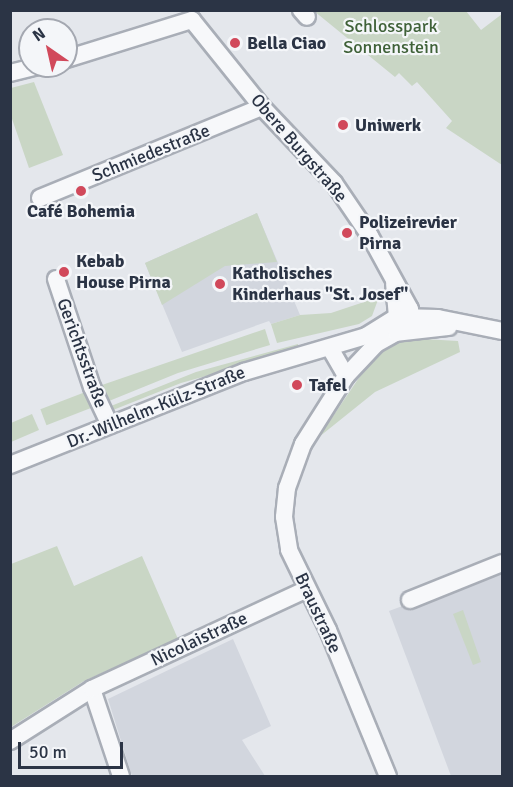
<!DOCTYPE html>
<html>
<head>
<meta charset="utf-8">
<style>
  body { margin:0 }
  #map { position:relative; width:513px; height:787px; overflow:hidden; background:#e4e7ec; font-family:Signika,sans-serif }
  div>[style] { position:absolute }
  .built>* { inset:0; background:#d2d6de }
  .green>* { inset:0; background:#c9d6c5; transform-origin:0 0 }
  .roads { filter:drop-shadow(2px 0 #a9aeb7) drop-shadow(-2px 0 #a9aeb7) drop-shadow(0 2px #a9aeb7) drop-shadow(0 -2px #a9aeb7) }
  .minor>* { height:16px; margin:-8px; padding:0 8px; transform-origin:8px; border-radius:8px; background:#f7f8fa }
  .dots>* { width:16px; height:16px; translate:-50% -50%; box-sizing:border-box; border:3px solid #f4f6f9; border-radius:50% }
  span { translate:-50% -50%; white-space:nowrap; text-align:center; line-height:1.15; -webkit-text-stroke:4.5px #f4f6f9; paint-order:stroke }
  .park-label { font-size:18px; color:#3f6138 }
  .poi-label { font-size:18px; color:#2b3445; font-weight:700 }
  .left { translate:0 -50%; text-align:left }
  .street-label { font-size:18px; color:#2b3445 }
  .frame { position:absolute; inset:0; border:12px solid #2b3445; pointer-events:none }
  .north { position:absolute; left:18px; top:18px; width:60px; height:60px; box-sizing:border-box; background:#f4f6f9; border:2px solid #a4a8b1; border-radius:50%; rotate:326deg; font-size:16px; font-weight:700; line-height:24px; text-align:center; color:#2b3445 }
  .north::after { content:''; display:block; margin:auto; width:21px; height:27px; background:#d1495b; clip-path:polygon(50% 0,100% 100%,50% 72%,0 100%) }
  .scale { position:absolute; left:18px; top:742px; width:105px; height:27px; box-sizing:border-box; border:3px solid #2b3445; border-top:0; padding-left:8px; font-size:18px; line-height:21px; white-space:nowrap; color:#2b3445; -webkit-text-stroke:4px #f4f6f9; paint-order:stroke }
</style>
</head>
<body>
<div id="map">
  <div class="built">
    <i style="clip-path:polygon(257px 213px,300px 315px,271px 324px,269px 321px,182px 352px,145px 263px)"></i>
    <i style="clip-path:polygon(502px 569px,502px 776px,451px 776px,389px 611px)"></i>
    <i style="clip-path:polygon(233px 639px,271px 726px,242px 740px,265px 776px,132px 776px,108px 699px)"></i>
  </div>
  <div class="green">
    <i style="clip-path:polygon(314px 11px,466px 11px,481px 30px,502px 14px,502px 165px,446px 128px,452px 121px,417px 82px,412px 86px,399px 73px,395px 77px)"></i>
    <i style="clip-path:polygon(34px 82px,63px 155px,29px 168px,11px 116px,11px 88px)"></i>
    <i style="clip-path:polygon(257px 213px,277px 262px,225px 266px,162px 305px,145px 263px)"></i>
    <i style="clip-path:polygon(379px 297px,372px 316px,359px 324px,277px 343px,271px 324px,300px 315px,331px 313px)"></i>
    <i style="clip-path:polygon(265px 329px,270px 345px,178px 373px,109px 401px,102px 385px)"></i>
    <i style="clip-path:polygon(406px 338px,458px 341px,460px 352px,375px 392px,319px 437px,373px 357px,385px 345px)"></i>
    <i style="clip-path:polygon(298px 344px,299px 350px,181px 383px,113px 410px,111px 406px,196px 372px)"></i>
    <i style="left:88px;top:391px;width:17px;height:51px;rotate:69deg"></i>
    <i style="clip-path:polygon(32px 414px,39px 430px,11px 442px,11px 423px)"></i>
    <i style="clip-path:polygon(57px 546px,74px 586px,142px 556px,178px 639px,84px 681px,11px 727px,11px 564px)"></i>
    <i style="clip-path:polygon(463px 610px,481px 662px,473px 665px,453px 614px)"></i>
  </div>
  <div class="roads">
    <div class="minor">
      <i style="left:301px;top:10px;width:9px;rotate:49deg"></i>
      <i style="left:66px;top:59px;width:132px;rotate:-17.2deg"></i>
      <i style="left:192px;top:20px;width:112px;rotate:51.2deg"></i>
      <i style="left:262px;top:107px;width:105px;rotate:46.5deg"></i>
      <i style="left:334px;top:183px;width:64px;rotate:55.8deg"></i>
      <i style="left:370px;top:236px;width:83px;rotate:61.3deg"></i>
      <i style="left:410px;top:309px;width:9px;rotate:84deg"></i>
      <i style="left:411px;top:318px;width:13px;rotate:122deg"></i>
      <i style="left:404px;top:329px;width:14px;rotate:-120deg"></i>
      <i style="left:397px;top:317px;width:33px;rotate:-95deg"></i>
      <i style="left:10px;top:73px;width:29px;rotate:-14deg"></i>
      <i style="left:40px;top:198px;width:240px;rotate:-22.3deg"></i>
      <i style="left:56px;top:279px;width:114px;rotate:71.6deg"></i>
      <i style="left:92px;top:387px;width:42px;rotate:64.7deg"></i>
      <i style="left:330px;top:348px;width:32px;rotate:60deg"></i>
      <i style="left:346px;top:376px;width:80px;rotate:122.3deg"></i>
      <i style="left:303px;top:444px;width:47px;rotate:110deg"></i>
      <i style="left:287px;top:488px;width:29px;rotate:96deg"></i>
      <i style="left:284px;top:517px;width:33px;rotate:81deg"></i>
      <i style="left:289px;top:550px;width:89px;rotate:64deg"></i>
      <i style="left:328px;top:630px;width:158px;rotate:67.7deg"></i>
      <i style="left:346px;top:376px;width:44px;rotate:-46.8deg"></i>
      <i style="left:376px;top:344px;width:23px;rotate:-29deg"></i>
      <i style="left:396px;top:333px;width:53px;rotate:-6.5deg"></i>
      <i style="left:10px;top:465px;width:252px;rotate:-21.7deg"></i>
      <i style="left:244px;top:372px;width:127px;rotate:-16.4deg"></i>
      <i style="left:366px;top:336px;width:36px;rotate:-32deg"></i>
      <i style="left:397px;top:317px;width:41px;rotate:1.4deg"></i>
      <i style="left:438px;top:318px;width:65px;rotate:11.5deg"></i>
      <i style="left:410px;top:600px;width:99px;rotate:-21.9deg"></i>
      <i style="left:92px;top:689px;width:92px;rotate:71.6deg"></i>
      <i style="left:10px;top:741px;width:97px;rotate:-32.4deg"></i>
      <i style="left:92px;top:689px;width:237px;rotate:-24.9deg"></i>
    </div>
  </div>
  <div class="dots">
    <i style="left:235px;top:43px;background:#d1495b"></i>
    <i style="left:343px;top:125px;background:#d1495b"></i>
    <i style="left:81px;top:191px;background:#d1495b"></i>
    <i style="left:347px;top:233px;background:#d1495b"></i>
    <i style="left:64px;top:272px;background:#d1495b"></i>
    <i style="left:220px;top:284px;background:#d1495b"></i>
    <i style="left:297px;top:385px;background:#d1495b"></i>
  </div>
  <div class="park-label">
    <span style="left:391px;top:37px">Schlosspark<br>Sonnenstein</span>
  </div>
  <div class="poi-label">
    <span class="left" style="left:247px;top:43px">Bella Ciao</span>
    <span class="left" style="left:355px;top:125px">Uniwerk</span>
    <span style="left:81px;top:211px">Café Bohemia</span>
    <span class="left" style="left:359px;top:233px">Polizeirevier<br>Pirna</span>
    <span class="left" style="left:76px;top:272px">Kebab<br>House Pirna</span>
    <span class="left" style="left:232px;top:284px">Katholisches<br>Kinderhaus "St. Josef"</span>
    <span class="left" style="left:309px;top:385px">Tafel</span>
  </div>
  <div class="street-label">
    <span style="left:299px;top:148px;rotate:49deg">Obere Burgstraße</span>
    <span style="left:151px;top:153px;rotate:-22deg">Schmiedestraße</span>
    <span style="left:82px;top:353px;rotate:70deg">Gerichtsstraße</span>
    <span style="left:156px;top:407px;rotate:-22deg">Dr.-Wilhelm-Külz-Straße</span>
    <span style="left:318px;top:613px;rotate:65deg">Braustraße</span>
    <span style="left:199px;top:639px;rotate:-25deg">Nicolaistraße</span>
  </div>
  <div class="frame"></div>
  <div class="north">N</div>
  <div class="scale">50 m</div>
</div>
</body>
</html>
